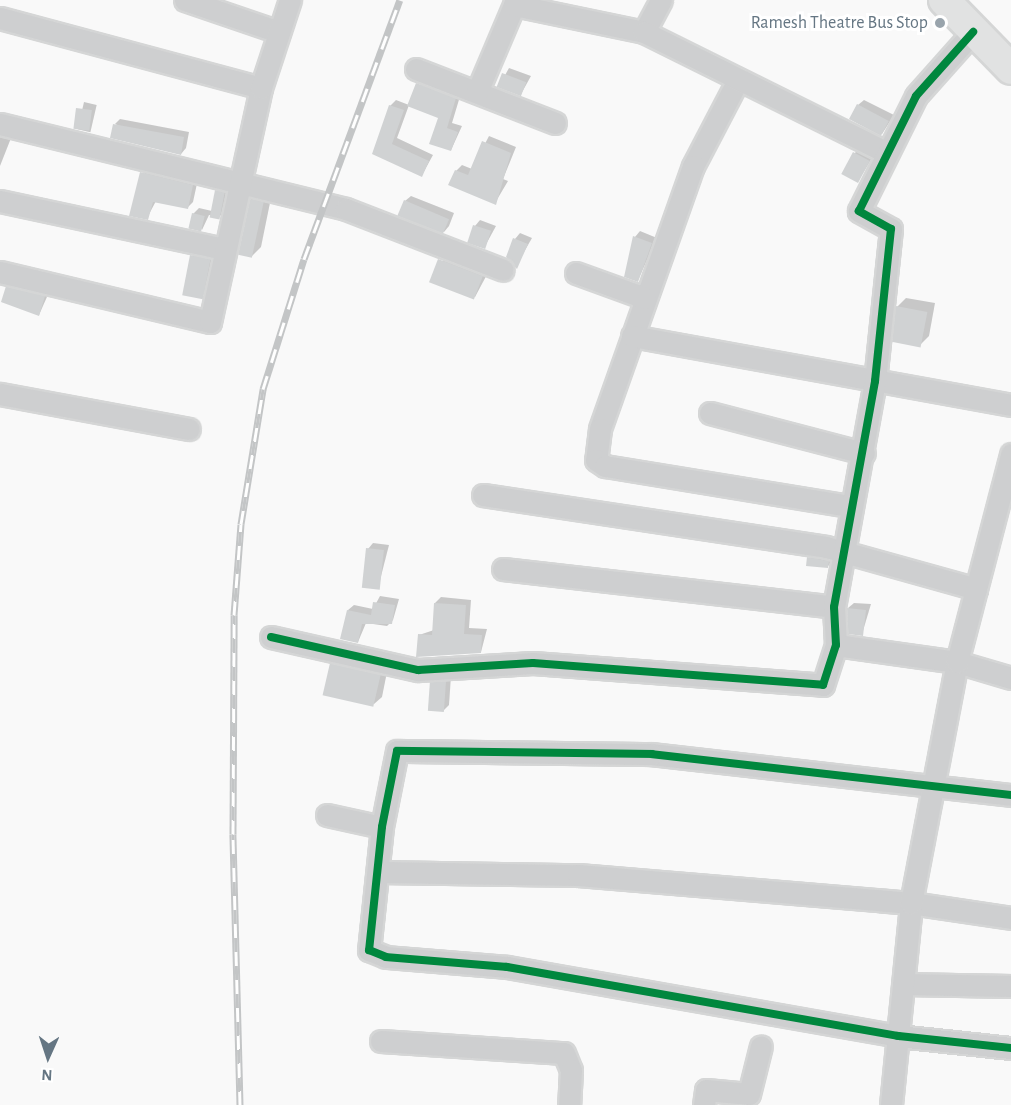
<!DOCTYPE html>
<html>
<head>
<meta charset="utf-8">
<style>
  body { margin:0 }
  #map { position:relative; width:1011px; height:1105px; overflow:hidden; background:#f9f9f9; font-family:"Alegreya Sans",sans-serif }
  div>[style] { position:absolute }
  .shadow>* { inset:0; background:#0003; transform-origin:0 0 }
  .building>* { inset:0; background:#d0d2d3; transform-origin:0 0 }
  .roads { filter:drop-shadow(2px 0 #d5d6d6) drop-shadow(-2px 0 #d5d6d6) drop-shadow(0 2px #d5d6d6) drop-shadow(0 -2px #d5d6d6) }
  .minor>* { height:21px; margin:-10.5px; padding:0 10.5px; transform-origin:10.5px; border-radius:10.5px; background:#cecfd0 }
  .highway>* { height:30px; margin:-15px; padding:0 15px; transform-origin:15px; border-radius:15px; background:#e1e2e2 }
  .rail>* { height:7px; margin-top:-3.5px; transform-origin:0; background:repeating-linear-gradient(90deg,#fff 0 14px,#c3c5c6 0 28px); box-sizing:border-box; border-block:2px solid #c3c5c6 }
  .cycleway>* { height:8px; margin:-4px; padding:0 4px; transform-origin:4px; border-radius:4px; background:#00873e }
  .dots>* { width:16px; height:16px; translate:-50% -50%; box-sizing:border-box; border:3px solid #fff; border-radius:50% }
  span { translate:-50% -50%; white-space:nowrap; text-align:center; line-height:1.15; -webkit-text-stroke:6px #fff; paint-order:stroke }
  .poi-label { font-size:18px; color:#657683 }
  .right { translate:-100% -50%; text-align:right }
  .north { position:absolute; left:18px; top:1027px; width:60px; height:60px; -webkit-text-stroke:4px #fff; paint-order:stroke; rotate:183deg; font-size:16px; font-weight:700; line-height:24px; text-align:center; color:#657683 }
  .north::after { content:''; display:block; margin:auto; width:21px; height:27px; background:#657683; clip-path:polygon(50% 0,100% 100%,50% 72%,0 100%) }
</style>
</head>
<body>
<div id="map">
  <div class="shadow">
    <i style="clip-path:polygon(509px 68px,531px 76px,521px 94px,499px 86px)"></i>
    <i style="clip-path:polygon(423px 78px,461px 93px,452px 123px,462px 126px,451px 150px,440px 118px,409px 105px,397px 138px,433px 155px,422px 175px,373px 153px,390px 106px,396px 100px,409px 105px)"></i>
    <i style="clip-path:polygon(864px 100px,894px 115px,882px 134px,858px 105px)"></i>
    <i style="left:84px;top:102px;width:13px;height:28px;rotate:13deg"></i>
    <i style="clip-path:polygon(120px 119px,189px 132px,186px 148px,181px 154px,115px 124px)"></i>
    <i style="clip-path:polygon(0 130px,13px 133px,0 166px)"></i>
    <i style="clip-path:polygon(489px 136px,516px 147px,503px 179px,508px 181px,495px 203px,456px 171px,462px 165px,472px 169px)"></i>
    <i style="clip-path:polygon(860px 147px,874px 155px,858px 181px,855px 153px)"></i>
    <i style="clip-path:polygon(147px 166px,198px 179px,193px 202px,187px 208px,156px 201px,147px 218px,131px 215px)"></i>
    <i style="clip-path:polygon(222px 185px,230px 187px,225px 211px,219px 217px,209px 215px,202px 230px,193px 214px,199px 208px,212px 211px)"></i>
    <i style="clip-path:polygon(260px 190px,272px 193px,261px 247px,252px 256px,251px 199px)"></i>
    <i style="clip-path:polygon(411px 196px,454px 213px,449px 226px,444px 232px,405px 201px)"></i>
    <i style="clip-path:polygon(480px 220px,496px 226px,484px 248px,475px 226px)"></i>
    <i style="clip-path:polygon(640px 231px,657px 238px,638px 280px,635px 237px)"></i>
    <i style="clip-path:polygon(520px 233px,532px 238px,516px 266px,515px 239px)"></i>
    <i style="clip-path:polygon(201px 247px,219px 251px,211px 288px,201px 297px,192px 256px)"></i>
    <i style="clip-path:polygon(449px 250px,491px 267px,475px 297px,432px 282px)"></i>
    <i style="clip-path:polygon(13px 281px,50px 290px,39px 315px,7px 287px)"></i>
    <i style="clip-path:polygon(906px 298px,935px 303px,929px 336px,920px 345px,897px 307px)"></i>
    <i style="clip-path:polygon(373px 543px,389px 545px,378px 588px,368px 549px)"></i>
    <i style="clip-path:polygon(814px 552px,834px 556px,833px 561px,828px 566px,809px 558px)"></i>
    <i style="clip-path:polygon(380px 596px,399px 599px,393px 620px,387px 626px,366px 623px,358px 642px,348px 610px,354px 605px,373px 609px)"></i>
    <i style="clip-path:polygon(441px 597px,471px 600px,469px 628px,487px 629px,481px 652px,419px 635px,434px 630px,435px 603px)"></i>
    <i style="clip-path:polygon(854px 603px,871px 604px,862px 634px,848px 608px)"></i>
    <i style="clip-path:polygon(339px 656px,388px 667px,382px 697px,374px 704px,331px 664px)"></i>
    <i style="clip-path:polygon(451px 676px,449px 705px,443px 711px,431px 683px)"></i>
  </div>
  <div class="building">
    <i style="left:502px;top:73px;width:26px;height:15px;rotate:21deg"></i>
    <i style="clip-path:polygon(416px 83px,456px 98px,447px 128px,458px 132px,451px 151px,429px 144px,438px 118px,407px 106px)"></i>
    <i style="left:857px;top:104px;width:36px;height:17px;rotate:28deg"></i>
    <i style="clip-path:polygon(389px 105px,404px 110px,392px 144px,429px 161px,422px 177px,372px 154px)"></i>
    <i style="left:76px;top:108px;width:16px;height:21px;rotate:7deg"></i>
    <i style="clip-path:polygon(113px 124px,184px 137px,181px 155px,110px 138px)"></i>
    <i style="clip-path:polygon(482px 141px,511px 153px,496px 205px,448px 185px,455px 170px,468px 175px)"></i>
    <i style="left:853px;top:152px;width:19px;height:25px;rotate:28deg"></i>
    <i style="clip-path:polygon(140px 172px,193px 185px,188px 209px,153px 202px,148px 220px,129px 216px)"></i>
    <i style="left:215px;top:190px;width:10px;height:28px;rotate:11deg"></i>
    <i style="left:250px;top:199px;width:14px;height:57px;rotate:12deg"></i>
    <i style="left:404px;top:200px;width:49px;height:17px;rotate:23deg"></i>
    <i style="left:192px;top:213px;width:13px;height:16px;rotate:13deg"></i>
    <i style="left:473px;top:225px;width:19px;height:19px;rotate:18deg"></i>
    <i style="clip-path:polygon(633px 236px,652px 243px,638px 282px,624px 277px)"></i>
    <i style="clip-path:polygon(513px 238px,528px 244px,517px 269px,506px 257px)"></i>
    <i style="left:190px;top:255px;width:21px;height:41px;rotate:11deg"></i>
    <i style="left:438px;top:259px;width:48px;height:25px;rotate:21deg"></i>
    <i style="clip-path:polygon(6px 286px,45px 296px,39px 316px,1px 302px)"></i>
    <i style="left:896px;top:306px;width:32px;height:36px;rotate:11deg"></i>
    <i style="left:366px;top:548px;width:18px;height:40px;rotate:6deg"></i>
    <i style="clip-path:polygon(807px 557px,829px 561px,828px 568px,806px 566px)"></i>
    <i style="clip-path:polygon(373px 602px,395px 605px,392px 624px,362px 624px,358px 643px,340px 639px,347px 610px,371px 615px)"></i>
    <i style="clip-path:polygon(434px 603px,466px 605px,464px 634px,482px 635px,481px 653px,416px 657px,418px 634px,432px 635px)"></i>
    <i style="clip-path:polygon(847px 608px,866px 610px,863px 636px,848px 634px)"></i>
    <i style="left:330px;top:663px;width:52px;height:33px;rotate:13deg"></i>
    <i style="left:446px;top:681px;width:31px;height:16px;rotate:94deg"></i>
  </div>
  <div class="roads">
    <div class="minor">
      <i style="left:185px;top:0;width:96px;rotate:18.8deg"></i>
      <i style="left:0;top:18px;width:270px;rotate:15deg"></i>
      <i style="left:644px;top:32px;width:36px;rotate:-62deg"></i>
      <i style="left:416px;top:69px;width:149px;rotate:21.2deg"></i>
      <i style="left:738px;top:80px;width:97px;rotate:117.6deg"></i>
      <i style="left:693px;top:166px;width:279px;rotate:109.5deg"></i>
      <i style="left:600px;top:429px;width:31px;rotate:97deg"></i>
      <i style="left:596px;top:460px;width:11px;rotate:34deg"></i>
      <i style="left:605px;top:466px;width:248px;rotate:9.3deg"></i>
      <i style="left:477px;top:92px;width:95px;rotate:-67deg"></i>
      <i style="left:514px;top:5px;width:133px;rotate:11.7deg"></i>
      <i style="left:644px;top:32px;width:268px;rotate:26.4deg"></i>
      <i style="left:0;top:124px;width:356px;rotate:13.8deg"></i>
      <i style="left:346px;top:209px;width:168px;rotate:21.2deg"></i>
      <i style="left:0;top:201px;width:228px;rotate:12.1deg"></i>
      <i style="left:0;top:272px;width:216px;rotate:13.4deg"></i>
      <i style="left:210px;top:322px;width:239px;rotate:-77.7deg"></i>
      <i style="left:261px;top:88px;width:93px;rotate:-71.8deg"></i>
      <i style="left:576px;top:273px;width:73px;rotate:19.9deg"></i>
      <i style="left:632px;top:336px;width:385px;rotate:10.3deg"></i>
      <i style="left:0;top:394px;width:192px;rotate:10.5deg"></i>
      <i style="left:710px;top:413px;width:159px;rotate:14.6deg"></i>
      <i style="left:483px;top:495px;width:347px;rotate:8.6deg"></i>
      <i style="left:826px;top:547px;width:156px;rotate:15.6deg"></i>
      <i style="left:503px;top:569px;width:333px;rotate:6.5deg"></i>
      <i style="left:271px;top:637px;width:151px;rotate:12.7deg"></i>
      <i style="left:418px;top:670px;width:115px;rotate:-3.5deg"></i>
      <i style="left:533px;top:663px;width:291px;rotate:4.3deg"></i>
      <i style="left:823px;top:685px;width:42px;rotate:-72deg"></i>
      <i style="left:836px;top:645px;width:38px;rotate:-93deg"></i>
      <i style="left:834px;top:607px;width:230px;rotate:-79.7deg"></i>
      <i style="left:875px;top:381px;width:153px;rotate:-84deg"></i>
      <i style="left:891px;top:229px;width:37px;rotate:-151deg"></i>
      <i style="left:859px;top:211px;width:128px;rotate:-63.6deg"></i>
      <i style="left:916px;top:96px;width:86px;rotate:-48.3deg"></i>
      <i style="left:836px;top:645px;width:122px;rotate:8deg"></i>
      <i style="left:957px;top:662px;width:56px;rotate:16.5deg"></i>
      <i style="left:1011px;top:795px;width:361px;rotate:-173.5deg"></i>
      <i style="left:652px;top:754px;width:255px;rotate:-179.3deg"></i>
      <i style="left:397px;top:751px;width:77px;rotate:101.2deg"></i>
      <i style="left:382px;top:827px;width:124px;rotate:96deg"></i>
      <i style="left:369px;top:950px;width:18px;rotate:22deg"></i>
      <i style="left:386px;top:957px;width:121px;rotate:4.7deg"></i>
      <i style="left:507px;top:967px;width:397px;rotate:10deg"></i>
      <i style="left:898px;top:1036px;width:114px;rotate:6.1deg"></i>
      <i style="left:327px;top:815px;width:56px;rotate:12.3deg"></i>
      <i style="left:379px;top:872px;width:199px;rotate:0.9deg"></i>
      <i style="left:578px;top:875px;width:334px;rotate:4.8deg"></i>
      <i style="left:911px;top:903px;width:101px;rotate:8.5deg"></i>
      <i style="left:903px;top:984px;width:108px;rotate:1.1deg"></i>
      <i style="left:381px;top:1041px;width:183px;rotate:3.8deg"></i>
      <i style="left:564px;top:1053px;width:18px;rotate:68deg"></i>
      <i style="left:571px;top:1070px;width:35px;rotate:93deg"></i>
      <i style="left:704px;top:1105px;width:15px;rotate:-82deg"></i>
      <i style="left:706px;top:1090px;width:43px;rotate:5.3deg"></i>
      <i style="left:749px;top:1094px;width:49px;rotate:-76deg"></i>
      <i style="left:891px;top:1105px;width:203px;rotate:-84.3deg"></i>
      <i style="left:911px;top:903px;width:245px;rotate:-79.2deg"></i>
      <i style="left:957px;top:662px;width:215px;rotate:-75.4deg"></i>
    </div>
    <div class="highway">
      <i style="left:944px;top:0;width:96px;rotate:45.8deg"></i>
    </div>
  </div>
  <div class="rail">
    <i style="left:240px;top:1105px;width:271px;rotate:-91.5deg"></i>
    <i style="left:233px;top:834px;width:219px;rotate:-89.7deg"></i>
    <i style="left:234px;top:615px;width:91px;rotate:-85.6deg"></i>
    <i style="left:241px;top:524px;width:137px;rotate:-80.7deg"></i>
    <i style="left:263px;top:389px;width:136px;rotate:-72.5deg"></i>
    <i style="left:304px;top:259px;width:276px;rotate:-69.7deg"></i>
  </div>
  <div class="cycleway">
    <i style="left:271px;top:637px;width:151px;rotate:12.7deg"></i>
    <i style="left:418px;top:670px;width:115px;rotate:-3.5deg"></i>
    <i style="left:533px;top:663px;width:291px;rotate:4.3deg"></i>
    <i style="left:823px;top:685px;width:42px;rotate:-72deg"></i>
    <i style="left:836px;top:645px;width:38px;rotate:-93deg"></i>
    <i style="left:834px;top:607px;width:230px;rotate:-79.7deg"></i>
    <i style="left:875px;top:381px;width:153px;rotate:-84deg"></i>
    <i style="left:891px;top:229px;width:37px;rotate:-151deg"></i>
    <i style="left:859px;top:211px;width:128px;rotate:-63.6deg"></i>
    <i style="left:916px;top:96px;width:86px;rotate:-48.3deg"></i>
    <i style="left:1011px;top:795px;width:361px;rotate:-173.5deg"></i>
    <i style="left:652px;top:754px;width:255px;rotate:-179.3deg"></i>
    <i style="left:397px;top:751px;width:77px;rotate:101.2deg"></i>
    <i style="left:382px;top:827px;width:124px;rotate:96deg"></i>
    <i style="left:369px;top:950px;width:18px;rotate:22deg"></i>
    <i style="left:386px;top:957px;width:121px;rotate:4.7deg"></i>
    <i style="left:507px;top:967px;width:397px;rotate:10deg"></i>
    <i style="left:898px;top:1036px;width:114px;rotate:6.1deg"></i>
  </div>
  <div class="dots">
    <i style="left:940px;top:23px;background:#99a4ac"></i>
  </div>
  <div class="poi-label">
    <span class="right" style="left:928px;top:23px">Ramesh Theatre Bus Stop</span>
  </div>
  <div class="north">N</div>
</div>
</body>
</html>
